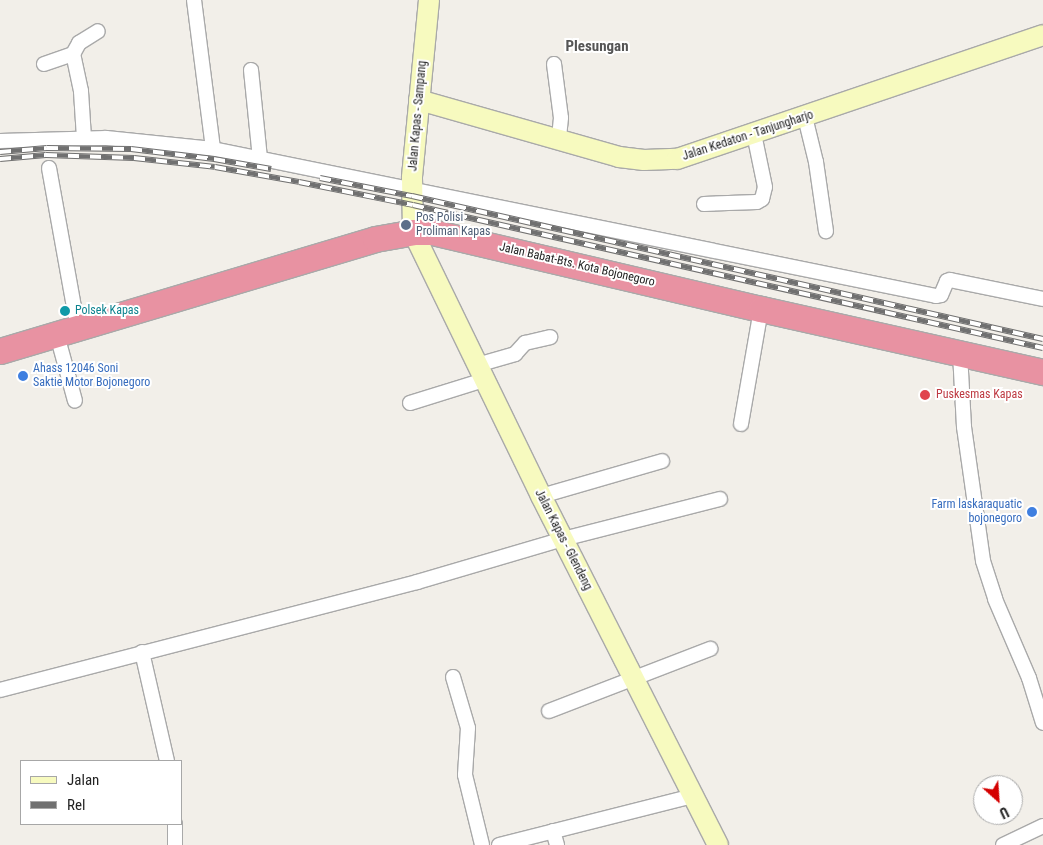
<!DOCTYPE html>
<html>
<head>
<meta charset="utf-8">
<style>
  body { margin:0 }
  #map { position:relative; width:1043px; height:845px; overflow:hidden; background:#f2efe9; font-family:"Roboto Condensed",sans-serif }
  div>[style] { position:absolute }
  .roads { filter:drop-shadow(1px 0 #a9a9a9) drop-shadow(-1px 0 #a9a9a9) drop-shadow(0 1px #a9a9a9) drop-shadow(0 -1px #a9a9a9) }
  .street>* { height:14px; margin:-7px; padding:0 7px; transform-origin:7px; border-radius:7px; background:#fff }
  .secondary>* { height:20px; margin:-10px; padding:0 10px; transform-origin:10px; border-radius:10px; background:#f7fabf }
  .highway>* { height:25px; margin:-12.5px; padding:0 12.5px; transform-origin:12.5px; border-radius:12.5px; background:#e892a2 }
  .rail>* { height:5.5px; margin-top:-2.75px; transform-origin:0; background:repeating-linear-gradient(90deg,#fff 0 11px,#707070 0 22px); box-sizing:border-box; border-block:1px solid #707070 }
  .dots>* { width:14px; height:14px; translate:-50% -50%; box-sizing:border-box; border:2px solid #fff; border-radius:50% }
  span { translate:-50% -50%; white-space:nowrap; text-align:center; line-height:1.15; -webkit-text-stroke:4px #fff; paint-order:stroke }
  .street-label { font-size:12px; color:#222 }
  .service-label { font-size:12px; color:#4e5e75 }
  .left { translate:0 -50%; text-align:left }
  .culture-label { font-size:12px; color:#0d838f }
  .shop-label { font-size:12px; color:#366cbe }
  .right { translate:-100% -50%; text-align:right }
  .health-label { font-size:12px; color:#be3a42 }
  .quarter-label { font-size:15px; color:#555; font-weight:700 }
  .legend { position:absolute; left:20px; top:760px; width:162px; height:65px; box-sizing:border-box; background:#fff; border:1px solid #a7a7a7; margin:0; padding:6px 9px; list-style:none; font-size:15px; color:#222 }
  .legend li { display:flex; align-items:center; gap:10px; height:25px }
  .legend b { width:25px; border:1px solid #a7a7a7 }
  .north { position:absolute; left:973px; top:775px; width:50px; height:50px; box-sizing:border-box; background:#fff; border:1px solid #a7a7a7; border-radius:50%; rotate:154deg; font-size:14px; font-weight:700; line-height:20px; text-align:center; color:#222 }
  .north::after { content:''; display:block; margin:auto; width:18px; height:22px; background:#d40000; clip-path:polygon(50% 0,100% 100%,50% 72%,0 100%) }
</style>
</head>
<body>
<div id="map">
  <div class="roads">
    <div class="street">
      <i style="left:194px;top:0;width:150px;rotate:82.7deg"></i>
      <i style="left:44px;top:64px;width:31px;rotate:-19deg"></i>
      <i style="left:554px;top:64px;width:54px;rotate:82.6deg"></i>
      <i style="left:561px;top:118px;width:20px;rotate:96deg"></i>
      <i style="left:251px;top:70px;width:88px;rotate:84.2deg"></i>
      <i style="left:805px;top:117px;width:46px;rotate:76.3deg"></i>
      <i style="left:816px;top:162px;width:70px;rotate:81.8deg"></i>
      <i style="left:84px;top:138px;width:47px;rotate:-93.7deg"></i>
      <i style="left:81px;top:91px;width:38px;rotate:-102deg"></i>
      <i style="left:73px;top:54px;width:13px;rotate:-61deg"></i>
      <i style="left:79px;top:43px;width:22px;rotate:-32deg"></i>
      <i style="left:0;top:141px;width:106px;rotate:-1.6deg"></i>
      <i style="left:106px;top:138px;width:108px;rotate:5.9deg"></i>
      <i style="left:213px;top:149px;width:738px;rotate:11.49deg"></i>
      <i style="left:936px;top:296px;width:5px;rotate:-11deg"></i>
      <i style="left:941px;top:295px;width:15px;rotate:-67deg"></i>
      <i style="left:947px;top:281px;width:3px;rotate:-18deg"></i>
      <i style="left:950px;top:280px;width:95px;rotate:11.5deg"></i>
      <i style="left:49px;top:168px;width:164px;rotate:79.8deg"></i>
      <i style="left:704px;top:204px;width:53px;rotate:-2.2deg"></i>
      <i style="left:757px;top:202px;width:6px;rotate:-31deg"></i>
      <i style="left:762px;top:199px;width:12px;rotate:-76deg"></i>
      <i style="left:765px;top:187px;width:54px;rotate:-101.7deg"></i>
      <i style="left:57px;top:335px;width:68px;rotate:74.7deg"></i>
      <i style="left:960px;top:353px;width:74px;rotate:86.9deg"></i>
      <i style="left:964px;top:427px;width:135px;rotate:81.9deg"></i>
      <i style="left:983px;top:561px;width:40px;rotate:72deg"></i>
      <i style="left:995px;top:599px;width:86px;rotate:66.7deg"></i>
      <i style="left:1029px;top:678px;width:47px;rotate:72.7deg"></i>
      <i style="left:477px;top:365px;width:40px;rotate:-16deg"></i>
      <i style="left:515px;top:354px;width:15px;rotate:-48deg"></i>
      <i style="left:525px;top:343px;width:26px;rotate:-13deg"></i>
      <i style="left:410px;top:403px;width:77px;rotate:-17.3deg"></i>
      <i style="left:741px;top:424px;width:117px;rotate:-80.1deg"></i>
      <i style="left:541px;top:496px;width:126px;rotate:-16.1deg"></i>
      <i style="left:142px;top:652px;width:112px;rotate:77.1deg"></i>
      <i style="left:453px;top:677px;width:53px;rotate:73.6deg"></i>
      <i style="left:468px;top:728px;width:47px;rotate:93.7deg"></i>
      <i style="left:465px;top:775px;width:72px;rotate:76.3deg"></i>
      <i style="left:0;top:690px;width:431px;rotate:-14.5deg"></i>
      <i style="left:417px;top:582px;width:152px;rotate:-16.4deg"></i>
      <i style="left:563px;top:539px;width:162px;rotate:-14.3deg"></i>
      <i style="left:549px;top:711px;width:173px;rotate:-21.1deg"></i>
      <i style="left:553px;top:831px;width:15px;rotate:74deg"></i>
      <i style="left:175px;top:845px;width:21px;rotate:-90deg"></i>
      <i style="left:499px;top:845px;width:200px;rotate:-14.2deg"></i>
      <i style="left:1003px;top:845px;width:44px;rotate:-25.4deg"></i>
    </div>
    <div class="secondary">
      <i style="left:429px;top:0;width:179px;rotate:95.5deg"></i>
      <i style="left:412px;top:178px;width:54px;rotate:88.9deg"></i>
      <i style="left:413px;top:232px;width:293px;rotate:64.1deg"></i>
      <i style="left:541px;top:496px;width:391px;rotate:63.1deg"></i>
      <i style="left:419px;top:100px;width:208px;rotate:15.9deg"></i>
      <i style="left:619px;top:157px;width:25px;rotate:7deg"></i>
      <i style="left:644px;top:160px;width:33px;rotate:-2deg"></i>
      <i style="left:677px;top:159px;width:386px;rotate:-18.7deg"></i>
    </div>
    <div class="highway">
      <i style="left:0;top:351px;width:391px;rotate:-16.6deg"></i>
      <i style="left:375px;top:239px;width:39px;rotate:-10deg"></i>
      <i style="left:413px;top:232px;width:19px"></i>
      <i style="left:432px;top:232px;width:338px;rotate:13.2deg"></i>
      <i style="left:761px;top:309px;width:289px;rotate:12.6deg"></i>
    </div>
  </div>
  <div class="rail">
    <i style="left:0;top:152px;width:47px;rotate:-4.9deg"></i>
    <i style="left:47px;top:148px;width:84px;rotate:0.7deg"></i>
    <i style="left:131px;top:149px;width:84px;rotate:6.9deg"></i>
    <i style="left:214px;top:159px;width:58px;rotate:10deg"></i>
    <i style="left:0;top:159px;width:46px;rotate:-5deg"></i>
    <i style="left:46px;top:155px;width:88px;rotate:2deg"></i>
    <i style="left:134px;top:158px;width:81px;rotate:6.3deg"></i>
    <i style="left:215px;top:167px;width:85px;rotate:10.1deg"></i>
    <i style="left:299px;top:182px;width:116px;rotate:11.4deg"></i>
    <i style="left:413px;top:205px;width:646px;rotate:12.79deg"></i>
    <i style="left:320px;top:178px;width:94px;rotate:11.1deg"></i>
    <i style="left:412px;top:196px;width:647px;rotate:12.77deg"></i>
  </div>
  <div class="dots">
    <i style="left:406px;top:225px;background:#5c6f8a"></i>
    <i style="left:65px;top:311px;background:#0f9aa8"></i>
    <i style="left:23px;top:376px;background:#3f7fe0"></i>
    <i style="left:925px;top:395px;background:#e0444e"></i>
    <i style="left:1032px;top:512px;background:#3f7fe0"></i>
  </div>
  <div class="street-label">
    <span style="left:418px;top:116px;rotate:-85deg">Jalan Kapas - Sampang</span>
    <span style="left:748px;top:136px;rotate:-18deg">Jalan Kedaton - Tanjungharjo</span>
    <span style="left:577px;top:265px;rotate:13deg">Jalan Babat-Bts. Kota Bojonegoro</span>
    <span style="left:563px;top:540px;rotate:63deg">Jalan Kapas - Glendeng</span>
  </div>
  <div class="service-label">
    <span class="left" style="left:416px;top:225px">Pos Polisi<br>Proliman Kapas</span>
  </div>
  <div class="culture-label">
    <span class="left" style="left:75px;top:311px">Polsek Kapas</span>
  </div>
  <div class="shop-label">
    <span class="left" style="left:33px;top:376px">Ahass 12046 Soni<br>Saktie Motor Bojonegoro</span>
    <span class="right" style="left:1022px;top:512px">Farm laskaraquatic<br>bojonegoro</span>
  </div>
  <div class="health-label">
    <span class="left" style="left:936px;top:395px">Puskesmas Kapas</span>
  </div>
  <div class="quarter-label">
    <span style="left:597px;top:47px">Plesungan</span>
  </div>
  <ul class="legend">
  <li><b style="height:6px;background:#f7fabf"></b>Jalan</li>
  <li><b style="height:6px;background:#707070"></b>Rel</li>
  </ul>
  <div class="north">U</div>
</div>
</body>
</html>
